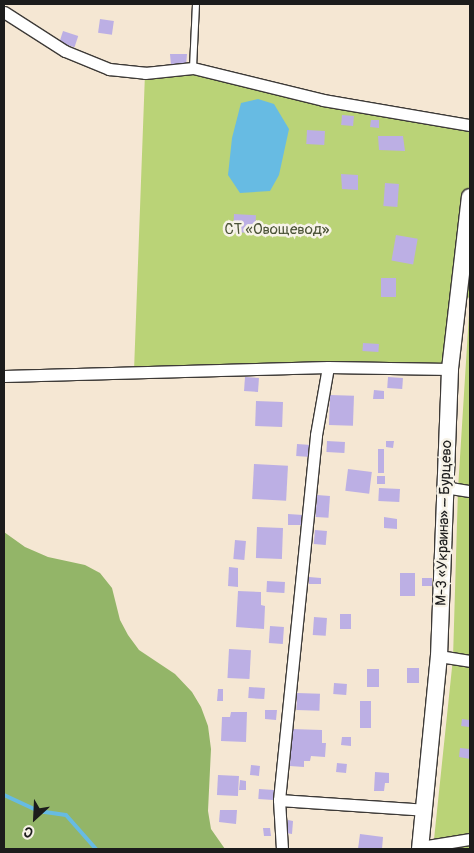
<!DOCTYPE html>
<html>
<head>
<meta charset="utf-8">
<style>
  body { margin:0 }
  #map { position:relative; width:474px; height:853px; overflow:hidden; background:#f5e7d3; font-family:Pangolin,sans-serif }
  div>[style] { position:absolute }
  .green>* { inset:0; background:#bad377 }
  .forest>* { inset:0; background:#93b568 }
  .water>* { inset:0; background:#67bbe3 }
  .stream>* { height:4px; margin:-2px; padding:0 2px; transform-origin:2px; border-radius:2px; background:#67bbe3 }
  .building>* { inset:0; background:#bcafe4; transform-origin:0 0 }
  .roads { filter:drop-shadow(1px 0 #3d3a37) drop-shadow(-1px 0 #3d3a37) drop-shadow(0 1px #3d3a37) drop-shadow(0 -1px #3d3a37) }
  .lane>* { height:5.5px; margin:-2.75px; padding:0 2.75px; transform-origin:2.75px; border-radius:2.75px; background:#fff }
  .street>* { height:11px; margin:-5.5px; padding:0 5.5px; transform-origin:5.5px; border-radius:5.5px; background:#fff }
  .secondary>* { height:16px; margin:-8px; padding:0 8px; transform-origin:8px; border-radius:8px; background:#fff }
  span { translate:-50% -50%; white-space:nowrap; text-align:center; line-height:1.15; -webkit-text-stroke:5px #f7f3e8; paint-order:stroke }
  .park-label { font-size:15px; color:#4b5337 }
  .street-label { font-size:15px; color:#1c1c1c }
  .frame { position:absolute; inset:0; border:5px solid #1c1c1c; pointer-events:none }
  .north { position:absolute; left:10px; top:793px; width:50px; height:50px; -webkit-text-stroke:4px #f7f3e8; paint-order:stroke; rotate:205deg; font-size:14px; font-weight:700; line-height:20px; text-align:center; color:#1c1c1c }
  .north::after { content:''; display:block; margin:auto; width:18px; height:22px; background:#1c1c1c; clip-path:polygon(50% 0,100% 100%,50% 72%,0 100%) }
</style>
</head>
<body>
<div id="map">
  <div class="green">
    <i style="clip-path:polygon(193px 68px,470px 125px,470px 849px,433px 849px,453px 658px,458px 489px,470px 298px,458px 295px,450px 369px,134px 371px,145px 73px)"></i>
  </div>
  <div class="forest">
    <i style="clip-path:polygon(4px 532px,25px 547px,48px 557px,85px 565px,100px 573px,112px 588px,120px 620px,128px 635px,139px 650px,175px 674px,192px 692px,201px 707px,208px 726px,211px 749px,208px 811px,211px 829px,225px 849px,4px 849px)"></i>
  </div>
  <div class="water">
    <i style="clip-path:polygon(258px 99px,274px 104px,289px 129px,279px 175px,270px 191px,240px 193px,228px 175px,232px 138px,241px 103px)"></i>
  </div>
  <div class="stream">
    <i style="left:4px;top:795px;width:38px;rotate:25deg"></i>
    <i style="left:38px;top:811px;width:28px;rotate:8deg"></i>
    <i style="left:66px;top:815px;width:45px;rotate:48.6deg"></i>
  </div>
  <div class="building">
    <i style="left:100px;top:19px;width:14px;height:14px;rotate:8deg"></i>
    <i style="left:63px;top:31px;width:16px;height:12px;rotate:18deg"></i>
    <i style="clip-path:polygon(170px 54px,187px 54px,186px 66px,171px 65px)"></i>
    <i style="left:342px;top:115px;width:12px;height:10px;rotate:5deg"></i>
    <i style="clip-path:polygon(371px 120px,379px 120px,379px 128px,370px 127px)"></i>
    <i style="left:307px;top:130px;width:18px;height:14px;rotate:3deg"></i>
    <i style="clip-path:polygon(378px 136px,403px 136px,405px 151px,379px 150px)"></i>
    <i style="clip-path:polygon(341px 174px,358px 175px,358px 190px,342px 189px)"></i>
    <i style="left:385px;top:183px;width:14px;height:23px;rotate:4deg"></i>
    <i style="left:234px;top:214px;width:22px;height:18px;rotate:3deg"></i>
    <i style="left:396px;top:235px;width:22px;height:26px;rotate:10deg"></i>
    <i style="left:381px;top:278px;width:15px;height:19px"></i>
    <i style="left:363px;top:343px;width:16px;height:8px;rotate:4deg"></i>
    <i style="left:245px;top:377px;width:14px;height:14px;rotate:4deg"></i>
    <i style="left:388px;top:377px;width:15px;height:11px;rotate:4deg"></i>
    <i style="clip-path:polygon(374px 390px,384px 391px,384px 399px,373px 399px)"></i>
    <i style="left:330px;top:395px;width:24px;height:30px;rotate:2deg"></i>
    <i style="left:256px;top:401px;width:27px;height:25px;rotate:2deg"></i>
    <i style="left:327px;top:441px;width:18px;height:11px;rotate:3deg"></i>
    <i style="clip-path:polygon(386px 441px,394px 441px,393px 448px,386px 447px)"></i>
    <i style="left:297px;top:444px;width:14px;height:12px;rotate:4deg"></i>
    <i style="left:378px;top:449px;width:6px;height:24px"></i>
    <i style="left:254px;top:464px;width:34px;height:35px;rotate:3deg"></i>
    <i style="left:348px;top:469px;width:24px;height:22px;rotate:7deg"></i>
    <i style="left:377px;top:476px;width:8px;height:8px"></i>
    <i style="left:379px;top:488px;width:21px;height:13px;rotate:3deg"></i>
    <i style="left:317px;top:495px;width:13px;height:22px;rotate:4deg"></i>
    <i style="clip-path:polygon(288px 514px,303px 515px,302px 525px,288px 525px)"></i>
    <i style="clip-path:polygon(384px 517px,397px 519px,397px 529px,384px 528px)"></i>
    <i style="left:257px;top:527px;width:26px;height:31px;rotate:2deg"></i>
    <i style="left:315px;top:530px;width:12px;height:14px;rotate:5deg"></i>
    <i style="left:235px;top:540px;width:11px;height:19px;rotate:5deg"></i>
    <i style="clip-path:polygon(229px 567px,238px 568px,238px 587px,228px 586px)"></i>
    <i style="left:400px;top:573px;width:15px;height:23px"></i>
    <i style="clip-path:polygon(309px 577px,321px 578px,321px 584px,309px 584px)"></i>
    <i style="left:422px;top:578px;width:10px;height:8px"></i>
    <i style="left:267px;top:581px;width:18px;height:11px;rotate:3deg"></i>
    <i style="clip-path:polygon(238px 591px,261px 592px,261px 605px,265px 606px,264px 629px,236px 627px)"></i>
    <i style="left:340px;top:614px;width:11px;height:15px"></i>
    <i style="left:314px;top:617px;width:13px;height:18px;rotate:4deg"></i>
    <i style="left:270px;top:626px;width:14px;height:17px;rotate:4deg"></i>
    <i style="left:229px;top:649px;width:22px;height:29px;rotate:3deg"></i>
    <i style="left:407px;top:668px;width:12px;height:15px"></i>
    <i style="left:367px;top:669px;width:12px;height:18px"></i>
    <i style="left:334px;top:683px;width:13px;height:11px;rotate:4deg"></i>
    <i style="left:249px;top:687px;width:16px;height:11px;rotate:4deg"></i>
    <i style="clip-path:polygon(218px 689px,223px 689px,223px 701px,217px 701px)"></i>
    <i style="left:297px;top:693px;width:23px;height:17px;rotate:2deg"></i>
    <i style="left:360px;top:701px;width:11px;height:27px"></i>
    <i style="clip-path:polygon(265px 710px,277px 710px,276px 720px,265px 719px)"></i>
    <i style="clip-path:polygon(231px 712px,247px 712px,246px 742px,221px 741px,222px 717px,230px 717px)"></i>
    <i style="left:462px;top:719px;width:8px;height:7px;rotate:7deg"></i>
    <i style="clip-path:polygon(291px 729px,322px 730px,322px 743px,326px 743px,325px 757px,311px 756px,310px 761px,304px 761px,304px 767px,290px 766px)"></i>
    <i style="clip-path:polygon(342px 737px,351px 737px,351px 746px,341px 745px)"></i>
    <i style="clip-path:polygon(460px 748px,470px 749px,470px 759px,459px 757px)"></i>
    <i style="left:337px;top:763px;width:10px;height:9px;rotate:6deg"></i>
    <i style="left:251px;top:765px;width:9px;height:10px;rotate:6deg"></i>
    <i style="clip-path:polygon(375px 772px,389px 773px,389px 783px,385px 783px,384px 791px,374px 791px)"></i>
    <i style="left:218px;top:775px;width:21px;height:20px;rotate:3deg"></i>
    <i style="clip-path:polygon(240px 780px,246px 781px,246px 790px,239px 790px)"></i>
    <i style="left:259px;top:789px;width:15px;height:10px;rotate:4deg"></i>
    <i style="clip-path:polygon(220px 810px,237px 810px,236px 824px,219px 822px)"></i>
    <i style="clip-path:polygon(288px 820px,293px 821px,292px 834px,286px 833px)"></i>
    <i style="clip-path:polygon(263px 828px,270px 828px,271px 836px,264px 836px)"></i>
    <i style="clip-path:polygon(360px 834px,383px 837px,382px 849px,358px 849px)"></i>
  </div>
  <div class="roads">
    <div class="lane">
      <i style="left:193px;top:68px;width:64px;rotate:-87.3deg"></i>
    </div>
    <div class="street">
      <i style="left:4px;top:12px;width:72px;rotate:32.6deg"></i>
      <i style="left:65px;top:51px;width:48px;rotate:22.2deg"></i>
      <i style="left:109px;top:69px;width:36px;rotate:6deg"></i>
      <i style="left:145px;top:73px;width:48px;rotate:-5.9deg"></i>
      <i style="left:193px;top:68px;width:134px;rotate:13.8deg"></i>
      <i style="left:323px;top:100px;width:149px;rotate:9.7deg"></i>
      <i style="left:4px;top:376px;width:324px;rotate:-1.6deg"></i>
      <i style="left:328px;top:367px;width:122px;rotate:0.9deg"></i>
      <i style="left:444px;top:487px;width:26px;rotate:9deg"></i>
      <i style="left:439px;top:656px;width:31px;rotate:9deg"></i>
      <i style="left:279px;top:800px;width:145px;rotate:3.9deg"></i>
      <i style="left:421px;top:847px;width:50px;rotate:-9.3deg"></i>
      <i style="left:282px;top:849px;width:49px;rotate:-93.5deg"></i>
      <i style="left:279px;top:800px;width:367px;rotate:-84.2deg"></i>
      <i style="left:316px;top:435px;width:69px;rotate:-80deg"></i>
    </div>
    <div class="secondary">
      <i style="left:420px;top:849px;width:194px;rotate:-84.4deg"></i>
      <i style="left:439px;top:656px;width:287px;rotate:-87.8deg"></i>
      <i style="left:450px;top:369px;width:173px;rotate:-83.4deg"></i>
    </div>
  </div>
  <div class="park-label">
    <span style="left:277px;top:230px">СТ «Овощевод»</span>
  </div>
  <div class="street-label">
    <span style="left:444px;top:523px;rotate:-88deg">М-3 «Украина» – Бурцево</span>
  </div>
  <div class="frame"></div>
  <div class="north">С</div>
</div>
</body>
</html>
